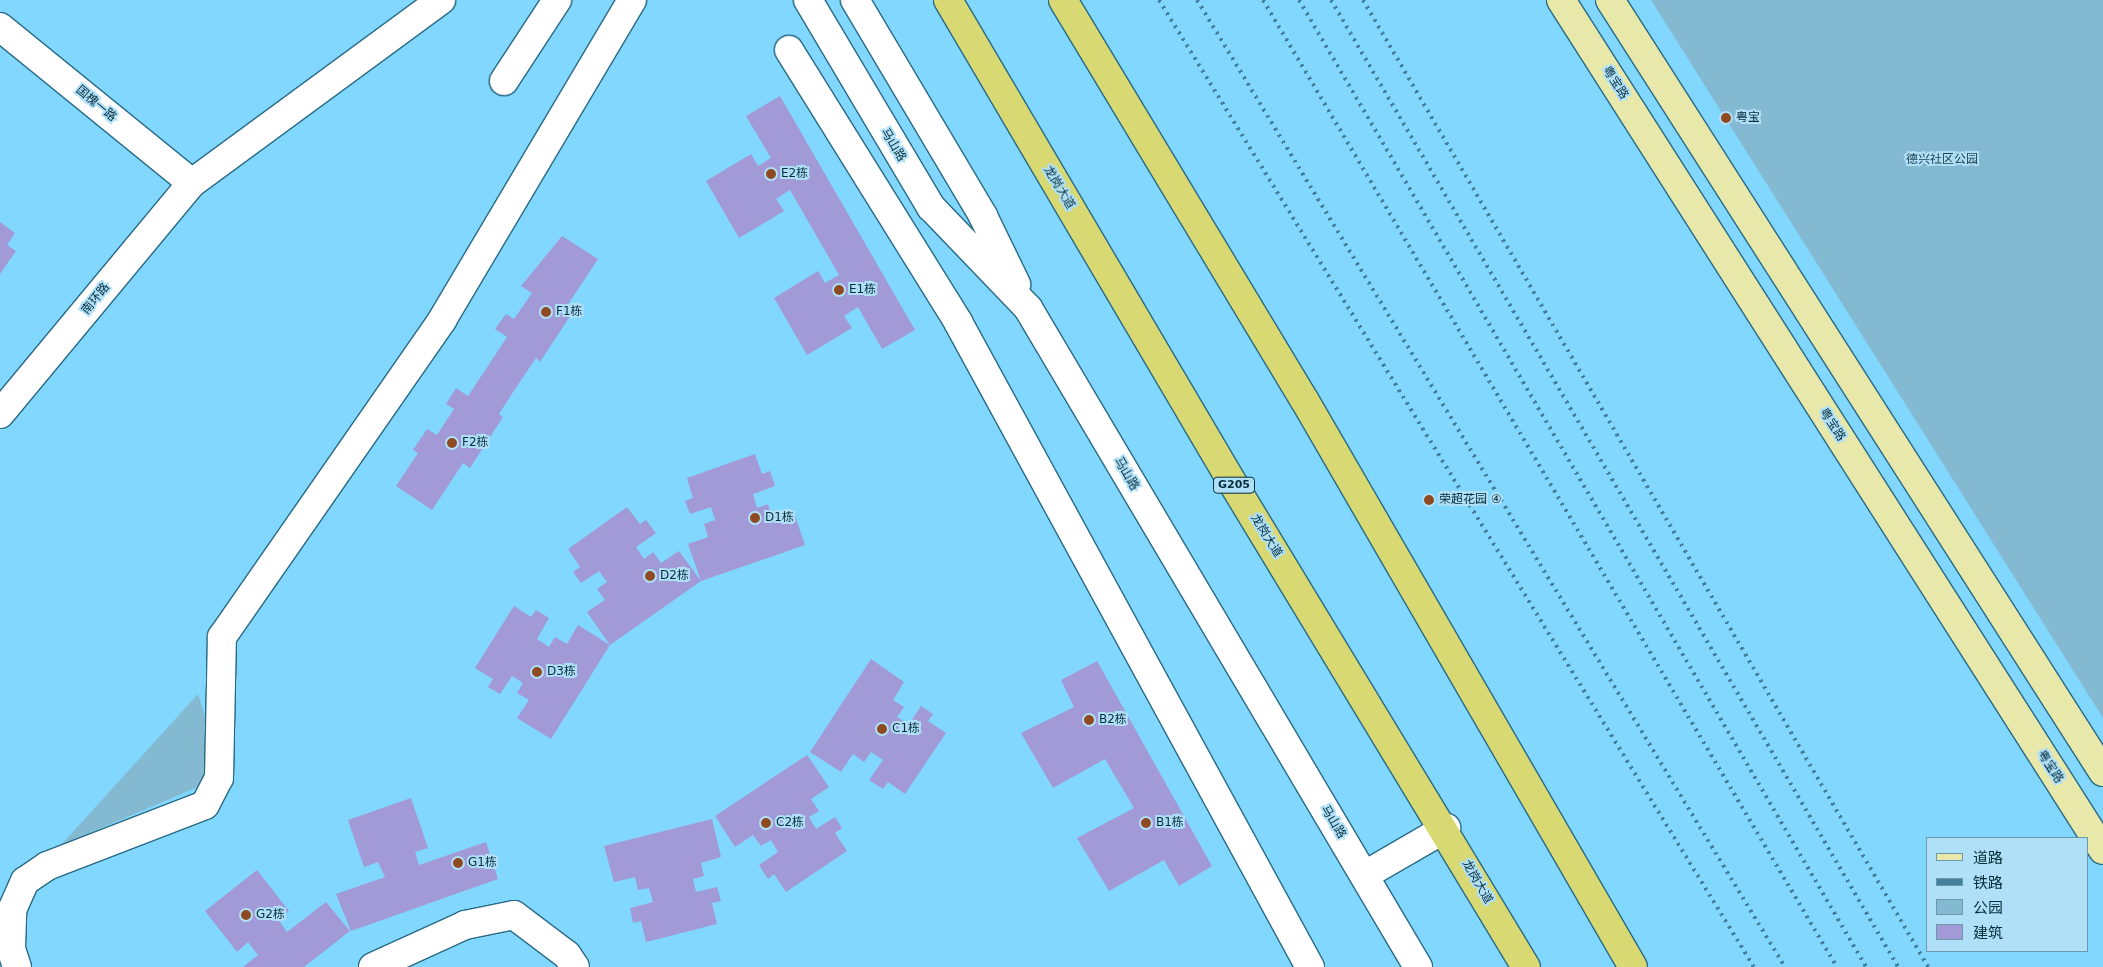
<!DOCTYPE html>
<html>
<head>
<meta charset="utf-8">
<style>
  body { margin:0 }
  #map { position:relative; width:2103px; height:967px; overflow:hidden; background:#82d7fe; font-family:"DejaVu Sans","Noto Sans SC",sans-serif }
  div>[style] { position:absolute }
  .green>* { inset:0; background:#84b9d2 }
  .building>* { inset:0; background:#a19ad7 }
  .roads { filter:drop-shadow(1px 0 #286a85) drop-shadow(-1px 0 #286a85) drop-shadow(0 1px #286a85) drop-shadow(0 -1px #286a85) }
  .minor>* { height:28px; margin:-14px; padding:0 14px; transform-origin:14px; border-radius:14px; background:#fff }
  .major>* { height:28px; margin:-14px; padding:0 14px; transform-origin:14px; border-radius:14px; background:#e8e8ab }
  .highway>* { height:28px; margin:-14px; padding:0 14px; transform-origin:14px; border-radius:14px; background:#d9d973 }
  .rail>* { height:4px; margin-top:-2px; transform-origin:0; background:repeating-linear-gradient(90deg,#43809b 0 2.5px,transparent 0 7.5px) }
  .dots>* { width:14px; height:14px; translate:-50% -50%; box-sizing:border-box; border:2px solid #b0e0f7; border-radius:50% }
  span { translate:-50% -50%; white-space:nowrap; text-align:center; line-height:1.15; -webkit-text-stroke:4px #b0e0f7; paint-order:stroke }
  .shield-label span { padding:1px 4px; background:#b0e0f7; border:1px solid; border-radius:4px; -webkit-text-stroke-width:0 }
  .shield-label { font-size:11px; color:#062d3b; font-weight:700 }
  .street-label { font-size:12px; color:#062d3b }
  .poi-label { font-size:12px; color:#062d3b }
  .left { translate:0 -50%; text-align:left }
  .park-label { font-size:12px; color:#1d3f4e }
  .legend { position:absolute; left:1926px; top:837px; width:162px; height:115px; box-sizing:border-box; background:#b0e0f7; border:1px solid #6c98ac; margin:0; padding:6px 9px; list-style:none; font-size:15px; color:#062d3b }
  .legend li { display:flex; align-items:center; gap:10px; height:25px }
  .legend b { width:25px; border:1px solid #6c98ac }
</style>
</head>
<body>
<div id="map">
  <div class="green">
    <i style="clip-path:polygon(1651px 0,2103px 0,2103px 718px)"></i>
    <i style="clip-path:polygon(198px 694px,224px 776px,61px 845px)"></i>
  </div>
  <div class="building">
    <i style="clip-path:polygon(780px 96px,915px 330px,882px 349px,858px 307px,844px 316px,852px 328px,807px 355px,774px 298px,818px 271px,825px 283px,839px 275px,790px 190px,776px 199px,784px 211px,739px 238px,706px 181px,751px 154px,758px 166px,771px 158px,746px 116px)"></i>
    <i style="clip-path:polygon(0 222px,15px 233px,7px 245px,16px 251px,0 274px)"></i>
    <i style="clip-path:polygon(562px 236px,598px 259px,567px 306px,574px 310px,540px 362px,536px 358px,517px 386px,499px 414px,503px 417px,470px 468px,463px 463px,432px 510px,396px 486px,418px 453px,413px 450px,427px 429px,437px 435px,454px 409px,446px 404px,456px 388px,468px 396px,507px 337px,495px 329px,506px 314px,514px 319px,532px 293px,521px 286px)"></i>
    <i style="clip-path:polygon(755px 454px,762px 474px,770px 471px,775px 486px,753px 494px,757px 508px,768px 504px,772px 517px,793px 510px,805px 545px,701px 581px,610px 645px,587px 612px,605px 600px,597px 589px,607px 582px,599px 571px,581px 583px,573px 572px,580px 567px,568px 549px,627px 507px,640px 524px,646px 520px,656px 533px,636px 547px,644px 559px,653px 552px,661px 563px,679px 551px,701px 581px,688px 544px,708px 537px,704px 524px,715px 520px,711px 507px,690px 514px,685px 501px,693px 498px,687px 478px)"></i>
    <i style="clip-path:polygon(514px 606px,531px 617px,536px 610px,549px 618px,537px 639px,549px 647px,555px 637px,567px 644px,578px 625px,610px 645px,551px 739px,517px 718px,529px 700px,517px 693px,523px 683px,512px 676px,500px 694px,488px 687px,493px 679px,475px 668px)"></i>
    <i style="clip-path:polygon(871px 659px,904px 682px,893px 700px,904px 707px,897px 717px,909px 724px,921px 706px,933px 714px,928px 721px,946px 733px,905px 794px,888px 782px,883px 789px,869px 780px,883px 760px,871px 752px,864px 762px,853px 754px,841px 772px,810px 752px)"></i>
    <i style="clip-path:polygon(1097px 661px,1212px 866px,1179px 886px,1164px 860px,1109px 891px,1077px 838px,1134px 808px,1105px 759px,1053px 788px,1021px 733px,1074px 707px,1061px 680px)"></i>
    <i style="clip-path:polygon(807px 755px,829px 787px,811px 799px,819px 811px,809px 817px,816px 829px,835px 817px,842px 828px,835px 833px,847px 851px,786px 892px,774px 874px,768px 879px,759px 865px,778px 852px,771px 840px,761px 846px,753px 835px,735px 847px,715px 816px)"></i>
    <i style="clip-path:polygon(411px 798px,428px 848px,415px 852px,419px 865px,486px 842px,498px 879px,351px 931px,336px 894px,385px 877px,378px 862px,364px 867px,348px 820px)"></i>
    <i style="clip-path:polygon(712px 819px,721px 857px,701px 863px,704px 876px,693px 879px,696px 892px,717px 887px,721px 901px,712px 903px,717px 924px,646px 942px,641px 921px,633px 923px,630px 908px,653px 902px,649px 888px,638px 890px,635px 877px,614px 882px,604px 846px)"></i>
    <i style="clip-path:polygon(257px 870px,289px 911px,278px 919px,287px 932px,326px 902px,350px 931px,304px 967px,243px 967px,258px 955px,248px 942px,237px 952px,205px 911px)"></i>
  </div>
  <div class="roads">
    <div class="minor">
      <i style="left:808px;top:0;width:241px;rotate:59.3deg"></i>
      <i style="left:931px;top:207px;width:140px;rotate:46.2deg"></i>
      <i style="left:1028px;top:308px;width:766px;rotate:59.38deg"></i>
      <i style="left:855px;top:0;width:251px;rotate:59.3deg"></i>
      <i style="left:983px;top:216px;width:76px;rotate:64.1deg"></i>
      <i style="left:0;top:27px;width:247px;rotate:39.1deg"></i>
      <i style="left:789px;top:50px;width:320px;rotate:58.1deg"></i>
      <i style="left:958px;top:322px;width:735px;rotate:61.38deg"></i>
      <i style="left:504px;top:81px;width:97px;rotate:-56.8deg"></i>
      <i style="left:0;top:414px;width:300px;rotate:-50.3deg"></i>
      <i style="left:192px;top:183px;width:309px;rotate:-36.3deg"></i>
      <i style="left:1365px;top:875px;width:94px;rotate:-30.1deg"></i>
      <i style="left:17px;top:967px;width:20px;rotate:-108deg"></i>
      <i style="left:11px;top:948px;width:38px;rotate:-88deg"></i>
      <i style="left:12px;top:910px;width:32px;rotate:-66deg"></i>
      <i style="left:25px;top:881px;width:27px;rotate:-34deg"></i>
      <i style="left:47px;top:866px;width:169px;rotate:-21.1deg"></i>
      <i style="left:205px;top:805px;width:30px;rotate:-63deg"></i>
      <i style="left:219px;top:778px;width:141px;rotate:-88.8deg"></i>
      <i style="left:222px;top:637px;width:386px;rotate:-55.2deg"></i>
      <i style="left:442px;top:320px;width:372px;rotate:-59.3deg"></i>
      <i style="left:373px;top:967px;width:101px;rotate:-24.5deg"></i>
      <i style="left:465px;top:925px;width:50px;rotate:-11.5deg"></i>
      <i style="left:514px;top:915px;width:66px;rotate:37deg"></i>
      <i style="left:567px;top:955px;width:14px;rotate:56deg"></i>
    </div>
    <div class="major">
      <i style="left:1561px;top:0;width:1008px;rotate:57.48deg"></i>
      <i style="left:1610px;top:0;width:916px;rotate:57.44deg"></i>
    </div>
    <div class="highway">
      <i style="left:948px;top:0;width:559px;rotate:59.49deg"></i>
      <i style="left:1232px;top:482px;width:567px;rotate:58.78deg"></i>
      <i style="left:1063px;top:0;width:468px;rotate:58.9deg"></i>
      <i style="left:1305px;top:401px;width:654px;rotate:59.91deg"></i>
    </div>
  </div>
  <div class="rail">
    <i style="left:1159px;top:0;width:1135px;rotate:58.4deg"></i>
    <i style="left:1197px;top:0;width:1132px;rotate:58.7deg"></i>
    <i style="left:1263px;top:0;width:1125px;rotate:59.31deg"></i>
    <i style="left:1299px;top:0;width:1121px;rotate:59.61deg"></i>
    <i style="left:1331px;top:0;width:1121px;rotate:59.61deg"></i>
    <i style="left:1363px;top:0;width:1120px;rotate:59.7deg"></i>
  </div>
  <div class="dots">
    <i style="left:1726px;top:118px;background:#8f4a21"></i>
    <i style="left:771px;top:174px;background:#8f4a21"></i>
    <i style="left:839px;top:290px;background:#8f4a21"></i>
    <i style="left:546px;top:312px;background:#8f4a21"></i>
    <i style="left:452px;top:443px;background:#8f4a21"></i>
    <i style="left:1429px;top:500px;background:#8f4a21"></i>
    <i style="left:755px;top:518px;background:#8f4a21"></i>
    <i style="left:650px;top:576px;background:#8f4a21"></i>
    <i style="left:537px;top:672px;background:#8f4a21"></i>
    <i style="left:1089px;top:720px;background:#8f4a21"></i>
    <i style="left:882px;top:729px;background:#8f4a21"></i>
    <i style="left:766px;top:823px;background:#8f4a21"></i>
    <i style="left:1146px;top:823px;background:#8f4a21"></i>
    <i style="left:458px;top:863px;background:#8f4a21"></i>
    <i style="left:246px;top:915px;background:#8f4a21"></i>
  </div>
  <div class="shield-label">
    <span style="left:1234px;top:485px">G205</span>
  </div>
  <div class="street-label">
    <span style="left:1615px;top:83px;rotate:57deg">粤宝路</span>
    <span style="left:96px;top:104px;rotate:40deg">国槐一路</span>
    <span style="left:893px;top:145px;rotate:59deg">马山路</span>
    <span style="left:1059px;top:188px;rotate:59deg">龙岗大道</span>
    <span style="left:96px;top:299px;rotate:-51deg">南环路</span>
    <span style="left:1832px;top:425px;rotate:57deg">粤宝路</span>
    <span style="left:1126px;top:474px;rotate:59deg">马山路</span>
    <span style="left:1266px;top:536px;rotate:58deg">龙岗大道</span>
    <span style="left:2050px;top:767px;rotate:57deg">粤宝路</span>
    <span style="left:1333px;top:822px;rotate:59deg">马山路</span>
    <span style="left:1477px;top:882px;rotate:60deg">龙岗大道</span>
  </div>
  <div class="poi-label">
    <span class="left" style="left:1736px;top:118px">粤宝</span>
    <span class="left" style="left:781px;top:174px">E2栋</span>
    <span class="left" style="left:849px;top:290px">E1栋</span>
    <span class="left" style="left:556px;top:312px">F1栋</span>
    <span class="left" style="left:462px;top:443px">F2栋</span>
    <span class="left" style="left:1439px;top:500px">荣超花园 ④</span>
    <span class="left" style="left:765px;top:518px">D1栋</span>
    <span class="left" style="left:660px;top:576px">D2栋</span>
    <span class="left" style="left:547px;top:672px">D3栋</span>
    <span class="left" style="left:1099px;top:720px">B2栋</span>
    <span class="left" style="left:892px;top:729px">C1栋</span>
    <span class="left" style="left:776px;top:823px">C2栋</span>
    <span class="left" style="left:1156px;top:823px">B1栋</span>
    <span class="left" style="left:468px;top:863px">G1栋</span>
    <span class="left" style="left:256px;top:915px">G2栋</span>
  </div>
  <div class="park-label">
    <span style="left:1942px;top:160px">德兴社区公园</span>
  </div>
  <ul class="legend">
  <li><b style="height:6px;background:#e8e8ab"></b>道路</li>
  <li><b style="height:6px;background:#43809b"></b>铁路</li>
  <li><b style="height:14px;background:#84b9d2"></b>公园</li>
  <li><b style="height:14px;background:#a19ad7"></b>建筑</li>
  </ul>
</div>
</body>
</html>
